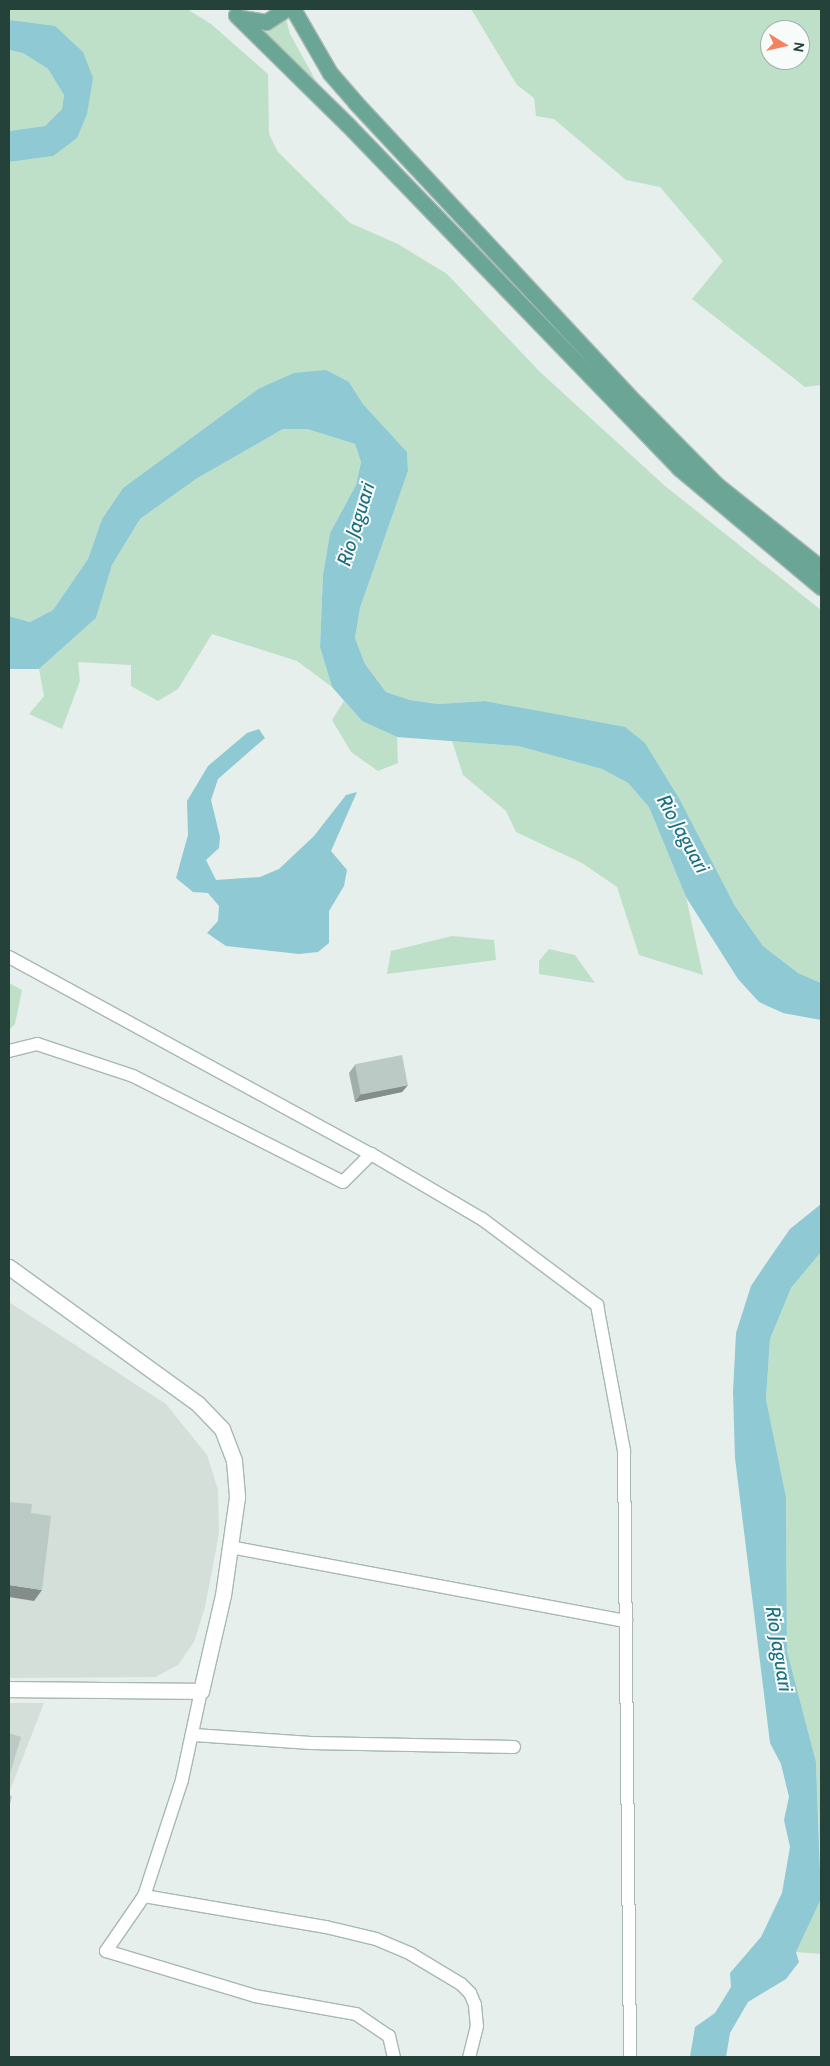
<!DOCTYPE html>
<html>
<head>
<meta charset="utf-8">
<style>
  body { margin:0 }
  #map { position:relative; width:830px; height:2066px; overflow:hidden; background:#e6efeb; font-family:Cabin,sans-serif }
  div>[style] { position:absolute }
  .built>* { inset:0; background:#d4dfda }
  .green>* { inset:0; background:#bfe0c8 }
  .water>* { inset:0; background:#8ec9d4 }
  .roads { filter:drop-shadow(1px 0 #a8b8b2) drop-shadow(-1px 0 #a8b8b2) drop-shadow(0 1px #a8b8b2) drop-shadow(0 -1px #a8b8b2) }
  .street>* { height:12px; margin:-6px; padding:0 6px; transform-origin:6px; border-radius:6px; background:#fff }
  .secondary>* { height:15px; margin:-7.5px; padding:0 7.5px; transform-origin:7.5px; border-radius:7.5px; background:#fff }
  .primary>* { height:15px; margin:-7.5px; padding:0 7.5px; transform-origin:7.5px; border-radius:7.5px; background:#6aa596 }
  .wall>* { inset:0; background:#a1aea9 }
  .shaded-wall>* { inset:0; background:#838d89 }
  .building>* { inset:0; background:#bbcac4; transform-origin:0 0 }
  span { translate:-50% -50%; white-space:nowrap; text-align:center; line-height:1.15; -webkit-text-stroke:4px #f7fbf9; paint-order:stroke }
  .water-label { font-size:20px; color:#1c6f80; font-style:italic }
  .frame { position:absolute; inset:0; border:10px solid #24423a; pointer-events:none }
  .north { position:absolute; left:760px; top:20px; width:50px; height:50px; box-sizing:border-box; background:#f7fbf9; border:1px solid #a3b1ad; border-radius:50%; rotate:99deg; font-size:14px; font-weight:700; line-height:20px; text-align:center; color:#24423a }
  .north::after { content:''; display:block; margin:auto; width:18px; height:22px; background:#f4845f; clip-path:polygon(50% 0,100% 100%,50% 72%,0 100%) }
</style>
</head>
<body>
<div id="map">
  <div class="built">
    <i style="clip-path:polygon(9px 1302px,166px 1404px,207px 1455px,218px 1490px,219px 1534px,205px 1607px,194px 1642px,178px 1665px,155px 1677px,9px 1678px)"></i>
    <i style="clip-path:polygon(9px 1703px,44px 1703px,9px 1793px)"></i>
  </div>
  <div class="green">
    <i style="clip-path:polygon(9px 9px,187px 9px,211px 24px,268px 74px,269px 134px,278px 152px,350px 223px,398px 244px,447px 274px,540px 372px,665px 486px,821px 610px,821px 983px,798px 973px,763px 946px,735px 906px,679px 798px,645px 743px,552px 714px,485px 701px,438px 704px,410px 700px,386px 692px,365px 664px,355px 638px,360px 608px,408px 471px,407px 452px,363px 404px,349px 382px,258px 389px,123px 488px,102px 519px,88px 559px,53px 610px,30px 622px,9px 616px,9px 162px,53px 156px,87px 114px,9px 20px)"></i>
    <i style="clip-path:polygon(evenodd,471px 9px,821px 9px,821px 385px,805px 387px,692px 299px,723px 261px,660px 187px,626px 180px,554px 119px,536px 116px,534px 98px,517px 85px,471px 9px,770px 30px,800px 30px,800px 60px,770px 60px,770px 30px)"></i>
    <i style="clip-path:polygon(285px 15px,290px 34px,316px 81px,260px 29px)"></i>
    <i style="clip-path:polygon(9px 50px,23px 53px,48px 69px,64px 95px,62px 109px,45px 126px,9px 131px)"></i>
    <i style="clip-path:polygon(283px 429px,307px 429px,355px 444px,361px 462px,356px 485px,330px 533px,323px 575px,320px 647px,332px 687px,297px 661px,212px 634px,178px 689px,158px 701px,131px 686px,131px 665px,78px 662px,80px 681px,62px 729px,29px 714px,44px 696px,39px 669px,96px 618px,112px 565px,140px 519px,196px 479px)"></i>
    <i style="clip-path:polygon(344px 701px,362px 721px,397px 737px,398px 763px,378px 771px,351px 752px,332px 720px)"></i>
    <i style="clip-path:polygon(452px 741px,518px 746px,602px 769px,628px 783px,649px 807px,686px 897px,703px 975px,639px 955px,617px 887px,582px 863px,516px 832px,506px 811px,463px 775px)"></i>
    <i style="clip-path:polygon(452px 936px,494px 940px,496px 960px,387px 974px,391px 951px)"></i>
    <i style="clip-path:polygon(549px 949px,575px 955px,595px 983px,539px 974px,539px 961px)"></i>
    <i style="clip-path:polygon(9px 983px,22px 990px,15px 1024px,9px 1030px)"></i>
    <i style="clip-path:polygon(821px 1252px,821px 1874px,816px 1762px,787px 1651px,786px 1497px,766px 1399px,770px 1339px,791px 1288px)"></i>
    <i style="clip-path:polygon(821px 1899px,821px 1954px,796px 1952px)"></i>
  </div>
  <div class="water">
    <i style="clip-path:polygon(9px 20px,55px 26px,83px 52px,93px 78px,87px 114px,77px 138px,53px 156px,9px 162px,9px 131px,45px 126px,62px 109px,64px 95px,48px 69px,23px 53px,9px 50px)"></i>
    <i style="clip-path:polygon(326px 370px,349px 382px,363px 404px,407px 452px,408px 471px,360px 608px,355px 638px,365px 664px,386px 692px,410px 700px,438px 704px,485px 701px,625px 727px,645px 743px,679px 798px,735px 906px,763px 946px,798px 973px,821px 983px,821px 1020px,783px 1013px,759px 1002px,738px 979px,686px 897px,649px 807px,628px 783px,602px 769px,518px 746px,397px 737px,362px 721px,332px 687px,320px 647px,323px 575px,330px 533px,356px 485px,361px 462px,355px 444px,307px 429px,283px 429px,196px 479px,140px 519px,112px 565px,96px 618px,39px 669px,9px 669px,9px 616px,30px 622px,53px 610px,88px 559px,102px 519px,123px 488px,258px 389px,294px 373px)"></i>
    <i style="clip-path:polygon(259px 729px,265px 738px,218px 779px,211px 800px,220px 837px,219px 848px,206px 860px,216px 880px,260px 877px,279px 869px,314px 836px,346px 795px,357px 792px,331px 851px,347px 870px,344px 886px,329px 911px,329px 943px,318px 952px,299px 954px,226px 946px,207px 933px,218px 921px,219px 906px,208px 893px,193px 892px,176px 878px,188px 835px,187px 801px,208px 766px,247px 733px)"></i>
    <i style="clip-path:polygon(821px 1204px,821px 1252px,791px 1288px,770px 1339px,766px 1399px,786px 1497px,787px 1651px,816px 1762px,821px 1899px,796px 1952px,799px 1962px,786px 1979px,748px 2002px,730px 2033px,726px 2057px,690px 2057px,695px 2027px,715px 2013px,731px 1987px,730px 1973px,761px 1937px,782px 1893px,790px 1847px,784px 1820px,789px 1797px,781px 1764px,770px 1743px,735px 1458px,733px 1392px,736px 1333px,751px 1286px,765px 1265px,790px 1229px)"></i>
  </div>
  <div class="roads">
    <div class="street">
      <i style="left:9px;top:957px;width:412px;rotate:28.6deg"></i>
      <i style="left:371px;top:1154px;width:129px;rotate:30.4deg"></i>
      <i style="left:482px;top:1219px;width:144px;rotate:36.8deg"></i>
      <i style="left:597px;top:1305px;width:148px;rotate:79.5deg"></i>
      <i style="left:624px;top:1451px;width:606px;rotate:89.43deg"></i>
      <i style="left:9px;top:1051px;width:29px;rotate:-14deg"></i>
      <i style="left:37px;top:1044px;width:101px;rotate:18.4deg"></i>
      <i style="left:133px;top:1076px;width:235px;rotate:26.8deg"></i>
      <i style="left:343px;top:1182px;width:40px;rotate:-45deg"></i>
      <i style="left:230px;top:1547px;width:403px;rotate:10.6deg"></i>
      <i style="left:201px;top:1691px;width:91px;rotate:102.1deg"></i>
      <i style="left:182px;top:1780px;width:122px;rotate:108.1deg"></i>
      <i style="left:144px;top:1896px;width:67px;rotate:124.6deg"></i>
      <i style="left:106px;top:1951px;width:156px;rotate:16.8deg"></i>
      <i style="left:255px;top:1996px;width:103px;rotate:10.1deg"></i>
      <i style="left:356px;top:2014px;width:40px;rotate:34deg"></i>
      <i style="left:389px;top:2036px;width:22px;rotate:77deg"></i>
      <i style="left:194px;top:1735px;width:117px;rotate:3.9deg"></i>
      <i style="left:311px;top:1743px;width:203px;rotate:1.1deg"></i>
      <i style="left:144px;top:1896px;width:185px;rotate:9.7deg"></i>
      <i style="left:326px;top:1927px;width:51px;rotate:13.5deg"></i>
      <i style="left:376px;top:1939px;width:38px;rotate:23deg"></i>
      <i style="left:411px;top:1954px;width:58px;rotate:31deg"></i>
      <i style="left:461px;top:1984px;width:13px;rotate:45deg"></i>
      <i style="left:470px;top:1993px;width:13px;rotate:67deg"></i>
      <i style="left:475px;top:2005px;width:21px;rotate:85deg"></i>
      <i style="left:477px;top:2026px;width:32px;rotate:104deg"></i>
    </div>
    <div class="secondary">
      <i style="left:9px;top:1267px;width:233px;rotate:35.9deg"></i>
      <i style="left:198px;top:1404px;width:35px;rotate:46deg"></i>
      <i style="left:222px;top:1429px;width:34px;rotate:69deg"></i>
      <i style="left:234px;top:1461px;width:36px;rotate:85deg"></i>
      <i style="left:237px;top:1497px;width:99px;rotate:98.1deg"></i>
      <i style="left:223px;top:1595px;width:98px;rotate:102.9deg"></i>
      <i style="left:201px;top:1691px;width:192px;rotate:-179.4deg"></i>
    </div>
    <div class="primary">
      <i style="left:293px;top:9px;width:74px;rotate:60deg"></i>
      <i style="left:330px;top:73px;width:40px;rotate:49deg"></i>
      <i style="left:356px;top:103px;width:412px;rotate:47deg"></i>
      <i style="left:637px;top:404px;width:114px;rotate:45.4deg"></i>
      <i style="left:717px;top:485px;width:133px;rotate:38.6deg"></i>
      <i style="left:236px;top:15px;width:156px;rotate:44.5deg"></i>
      <i style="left:347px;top:124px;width:478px;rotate:46deg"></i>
      <i style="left:679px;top:468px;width:185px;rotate:40deg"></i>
      <i style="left:241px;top:18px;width:25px;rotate:9deg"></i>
      <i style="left:266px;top:22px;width:24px;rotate:-33deg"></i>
    </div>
  </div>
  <div class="wall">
    <i style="clip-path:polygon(355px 1065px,408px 1085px,402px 1092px,355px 1102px,349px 1073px)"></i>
  </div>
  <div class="shaded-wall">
    <i style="clip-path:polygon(408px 1085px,402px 1092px,355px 1102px,361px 1094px)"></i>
    <i style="clip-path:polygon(9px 1585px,42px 1590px,34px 1601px,9px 1597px)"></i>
  </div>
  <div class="building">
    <i style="left:402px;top:1055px;width:31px;height:48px;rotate:79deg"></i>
    <i style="clip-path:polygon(9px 1502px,32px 1504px,31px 1513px,51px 1516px,42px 1590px,9px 1585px)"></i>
    <i style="clip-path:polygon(9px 1733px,21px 1737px,9px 1777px)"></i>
    <i style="clip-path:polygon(9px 1795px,12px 1796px,9px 1808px)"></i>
  </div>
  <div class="water-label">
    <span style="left:356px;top:524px;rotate:-73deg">Rio Jaguari</span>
    <span style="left:683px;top:834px;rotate:61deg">Rio Jaguari</span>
    <span style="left:779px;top:1649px;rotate:81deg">Rio Jaguari</span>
  </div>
  <div class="frame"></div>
  <div class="north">N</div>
</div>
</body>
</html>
